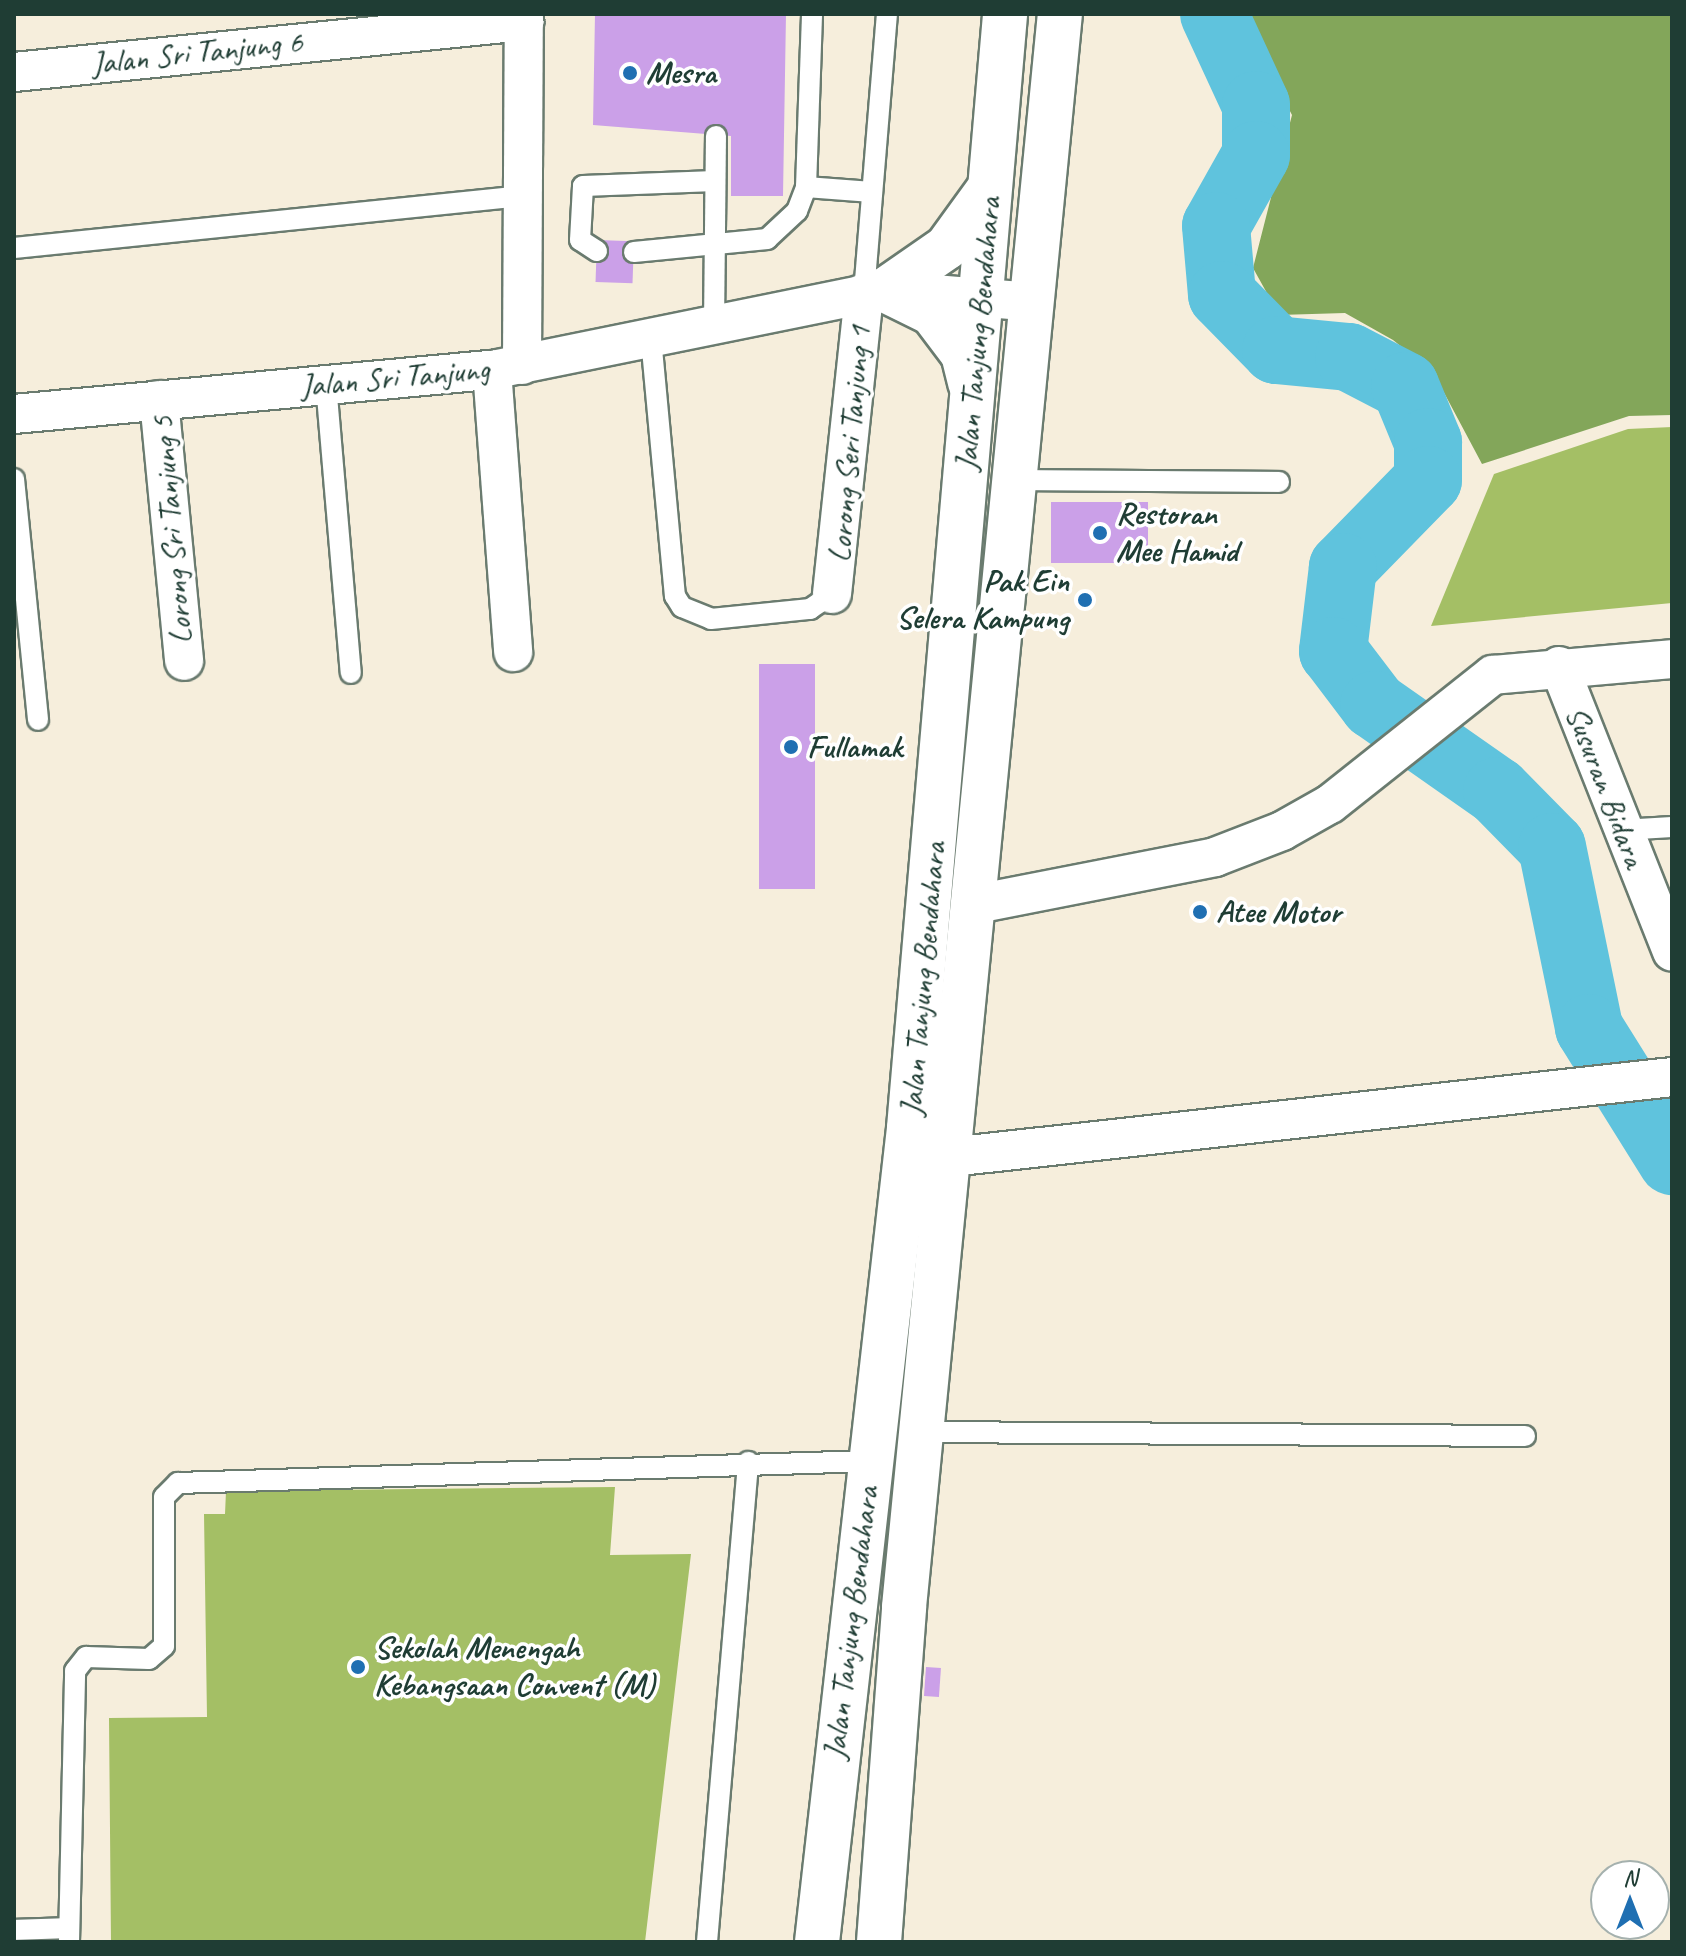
<!DOCTYPE html>
<html>
<head>
<meta charset="utf-8">
<style>
  body { margin:0 }
  #map { position:relative; width:1686px; height:1956px; overflow:hidden; background:#f6eedc; font-family:Caveat,sans-serif }
  div>[style] { position:absolute }
  .green>* { inset:0; background:#a4bf65 }
  .forest>* { inset:0; background:#83a65a }
  .river>* { height:68px; margin:-34px; padding:0 34px; transform-origin:34px; border-radius:34px; background:#5fc3dd }
  .building>* { inset:0; background:#cba0e8; transform-origin:0 0 }
  .roads { filter:drop-shadow(2px 0 #6a7b6f) drop-shadow(-2px 0 #6a7b6f) drop-shadow(0 2px #6a7b6f) drop-shadow(0 -2px #6a7b6f) }
  .service>* { height:20px; margin:-10px; padding:0 10px; transform-origin:10px; border-radius:10px; background:#fff }
  .minor>* { height:38px; margin:-19px; padding:0 19px; transform-origin:19px; border-radius:19px; background:#fff }
  .secondary>* { height:44px; margin:-22px; padding:0 22px; transform-origin:22px; border-radius:22px; background:#fff }
  .dots>* { width:22px; height:22px; translate:-50% -50%; box-sizing:border-box; border:4px solid #fff; border-radius:50% }
  span { translate:-50% -50%; white-space:nowrap; text-align:center; line-height:1.15; -webkit-text-stroke:7px #fff; paint-order:stroke }
  .street-label { font-size:32px; color:#1f3d34 }
  .poi-label { font-size:32px; color:#1f3d34; font-weight:700 }
  .left { translate:0 -50%; text-align:left }
  .right { translate:-100% -50%; text-align:right }
  .frame { position:absolute; inset:0; border:16px solid #1f3d34; pointer-events:none }
  .north { position:absolute; left:1590px; top:1860px; width:80px; height:80px; box-sizing:border-box; background:#fff; border:2px solid #a5b1ae; border-radius:50%; rotate:0deg; font-size:22px; font-weight:700; line-height:32px; text-align:center; color:#1f3d34 }
  .north::after { content:''; display:block; margin:auto; width:28px; height:36px; background:#1f6fb2; clip-path:polygon(50% 0,100% 100%,50% 72%,0 100%) }
</style>
</head>
<body>
<div id="map">
  <div class="green">
    <i style="clip-path:polygon(1672px 427px,1672px 603px,1431px 626px,1494px 474px,1628px 429px)"></i>
    <i style="clip-path:polygon(615px 1487px,610px 1555px,691px 1554px,645px 1942px,111px 1942px,109px 1718px,207px 1717px,204px 1514px,225px 1514px,226px 1491px)"></i>
  </div>
  <div class="forest">
    <i style="clip-path:polygon(1240px 14px,1672px 14px,1672px 415px,1629px 416px,1482px 464px,1433px 372px,1393px 340px,1345px 313px,1279px 315px,1253px 268px,1292px 115px)"></i>
  </div>
  <div class="river">
    <i style="left:1214px;top:14px;width:100px;rotate:65.2deg"></i>
    <i style="left:1256px;top:105px;width:50px;rotate:90deg"></i>
    <i style="left:1256px;top:155px;width:81px;rotate:119.4deg"></i>
    <i style="left:1216px;top:226px;width:69px;rotate:85deg"></i>
    <i style="left:1222px;top:295px;width:77px;rotate:45.5deg"></i>
    <i style="left:1276px;top:350px;width:73px;rotate:5.5deg"></i>
    <i style="left:1349px;top:357px;width:63px;rotate:27.4deg"></i>
    <i style="left:1405px;top:386px;width:61px;rotate:67.7deg"></i>
    <i style="left:1428px;top:442px;width:38px;rotate:90deg"></i>
    <i style="left:1428px;top:480px;width:122px;rotate:134.3deg"></i>
    <i style="left:1343px;top:567px;width:85px;rotate:96.8deg"></i>
    <i style="left:1333px;top:651px;width:68px;rotate:52.8deg"></i>
    <i style="left:1374px;top:705px;width:150px;rotate:35deg"></i>
    <i style="left:1497px;top:791px;width:78px;rotate:45.5deg"></i>
    <i style="left:1552px;top:847px;width:185px;rotate:78.4deg"></i>
    <i style="left:1589px;top:1028px;width:157px;rotate:58deg"></i>
  </div>
  <div class="building">
    <i style="clip-path:polygon(595px 14px,786px 14px,783px 196px,731px 196px,731px 136px,593px 125px)"></i>
    <i style="left:597px;top:240px;width:37px;height:42px;rotate:2deg"></i>
    <i style="left:1051px;top:502px;width:97px;height:61px"></i>
    <i style="left:759px;top:664px;width:56px;height:225px"></i>
    <i style="left:926px;top:1667px;width:15px;height:29px;rotate:4deg"></i>
  </div>
  <div class="roads">
    <div class="service">
      <i style="left:806px;top:187px;width:66px;rotate:4.3deg"></i>
      <i style="left:14px;top:248px;width:511px;rotate:-5.84deg"></i>
      <i style="left:597px;top:251px;width:20px;rotate:-147deg"></i>
      <i style="left:580px;top:240px;width:54px;rotate:-86.8deg"></i>
      <i style="left:583px;top:186px;width:132px;rotate:-2.2deg"></i>
      <i style="left:634px;top:252px;width:134px;rotate:-5.6deg"></i>
      <i style="left:767px;top:239px;width:41px;rotate:-43deg"></i>
      <i style="left:797px;top:211px;width:26px;rotate:-69deg"></i>
      <i style="left:806px;top:187px;width:173px;rotate:-88deg"></i>
      <i style="left:864px;top:293px;width:280px;rotate:-85.3deg"></i>
      <i style="left:714px;top:325px;width:189px;rotate:-89.4deg"></i>
      <i style="left:651px;top:338px;width:259px;rotate:84.7deg"></i>
      <i style="left:675px;top:596px;width:13px;rotate:58deg"></i>
      <i style="left:682px;top:607px;width:31px;rotate:22deg"></i>
      <i style="left:711px;top:619px;width:100px;rotate:-5.8deg"></i>
      <i style="left:810px;top:609px;width:27px;rotate:-34deg"></i>
      <i style="left:326px;top:384px;width:290px;rotate:85.1deg"></i>
      <i style="left:14px;top:479px;width:242px;rotate:84.3deg"></i>
      <i style="left:1019px;top:480px;width:260px;rotate:0.4deg"></i>
      <i style="left:1622px;top:830px;width:50px;rotate:-3.4deg"></i>
      <i style="left:922px;top:1432px;width:603px;rotate:0.38deg"></i>
      <i style="left:14px;top:1930px;width:54px;rotate:-2.1deg"></i>
      <i style="left:69px;top:1942px;width:271px;rotate:-88.7deg"></i>
      <i style="left:75px;top:1671px;width:18px;rotate:-52deg"></i>
      <i style="left:86px;top:1657px;width:63px;rotate:1.8deg"></i>
      <i style="left:149px;top:1659px;width:20px;rotate:-41deg"></i>
      <i style="left:164px;top:1646px;width:149px;rotate:-90deg"></i>
      <i style="left:164px;top:1497px;width:20px;rotate:-45deg"></i>
      <i style="left:178px;top:1483px;width:692px;rotate:-1.82deg"></i>
      <i style="left:707px;top:1942px;width:482px;rotate:-85.1deg"></i>
    </div>
    <div class="minor">
      <i style="left:14px;top:72px;width:513px;rotate:-5.71deg"></i>
      <i style="left:522px;top:365px;width:351px;rotate:-89.7deg"></i>
      <i style="left:492px;top:370px;width:283px;rotate:85.7deg"></i>
      <i style="left:159px;top:400px;width:262px;rotate:84.5deg"></i>
      <i style="left:14px;top:414px;width:480px;rotate:-5.3deg"></i>
      <i style="left:492px;top:370px;width:401px;rotate:-11.5deg"></i>
      <i style="left:885px;top:290px;width:148px;rotate:4.6deg"></i>
      <i style="left:832px;top:594px;width:303px;rotate:-83.9deg"></i>
      <i style="left:1559px;top:666px;width:307px;rotate:68.4deg"></i>
      <i style="left:976px;top:904px;width:244px;rotate:-11.1deg"></i>
      <i style="left:1215px;top:857px;width:72px;rotate:-21.2deg"></i>
      <i style="left:1282px;top:831px;width:55px;rotate:-29.4deg"></i>
      <i style="left:1330px;top:804px;width:208px;rotate:-38.4deg"></i>
      <i style="left:1493px;top:675px;width:180px;rotate:-5.1deg"></i>
      <i style="left:951px;top:1157px;width:725px;rotate:-6.33deg"></i>
    </div>
    <div class="secondary">
      <i style="left:885px;top:290px;width:52px;rotate:26.1deg"></i>
      <i style="left:932px;top:313px;width:51px;rotate:52.9deg"></i>
      <i style="left:963px;top:354px;width:30px;rotate:76deg"></i>
      <i style="left:885px;top:290px;width:75px;rotate:-34.7deg"></i>
      <i style="left:947px;top:247px;width:72px;rotate:-54.1deg"></i>
      <i style="left:817px;top:1942px;width:819px;rotate:-83.55deg"></i>
      <i style="left:909px;top:1128px;width:1118px;rotate:-85.07deg"></i>
      <i style="left:879px;top:1942px;width:336px;rotate:-85.7deg"></i>
      <i style="left:904px;top:1607px;width:1601px;rotate:-84.41deg"></i>
    </div>
  </div>
  <div class="dots">
    <i style="left:630px;top:73px;background:#1f6fb2"></i>
    <i style="left:1100px;top:533px;background:#1f6fb2"></i>
    <i style="left:1085px;top:600px;background:#1f6fb2"></i>
    <i style="left:791px;top:747px;background:#1f6fb2"></i>
    <i style="left:1200px;top:912px;background:#1f6fb2"></i>
    <i style="left:358px;top:1667px;background:#1f6fb2"></i>
  </div>
  <div class="street-label">
    <span style="left:197px;top:53px;rotate:-6deg">Jalan Sri Tanjung 6</span>
    <span style="left:978px;top:334px;rotate:-85deg">Jalan Tanjung Bendahara</span>
    <span style="left:395px;top:378px;rotate:-5deg">Jalan Sri Tanjung</span>
    <span style="left:850px;top:444px;rotate:-85deg">Lorong Seri Tanjung 1</span>
    <span style="left:172px;top:530px;rotate:-95deg">Lorong Sri Tanjung 5</span>
    <span style="left:1605px;top:787px;rotate:69deg">Susuran Bidara</span>
    <span style="left:923px;top:979px;rotate:-85deg">Jalan Tanjung Bendahara</span>
    <span style="left:851px;top:1623px;rotate:-83deg">Jalan Tanjung Bendahara</span>
  </div>
  <div class="poi-label">
    <span class="left" style="left:646px;top:73px">Mesra</span>
    <span class="left" style="left:1116px;top:533px">Restoran<br>Mee Hamid</span>
    <span class="right" style="left:1069px;top:600px">Pak Ein<br>Selera Kampung</span>
    <span class="left" style="left:807px;top:747px">Fullamak</span>
    <span class="left" style="left:1216px;top:912px">Atee Motor</span>
    <span class="left" style="left:374px;top:1667px">Sekolah Menengah<br>Kebangsaan Convent (M)</span>
  </div>
  <div class="frame"></div>
  <div class="north">N</div>
</div>
</body>
</html>
